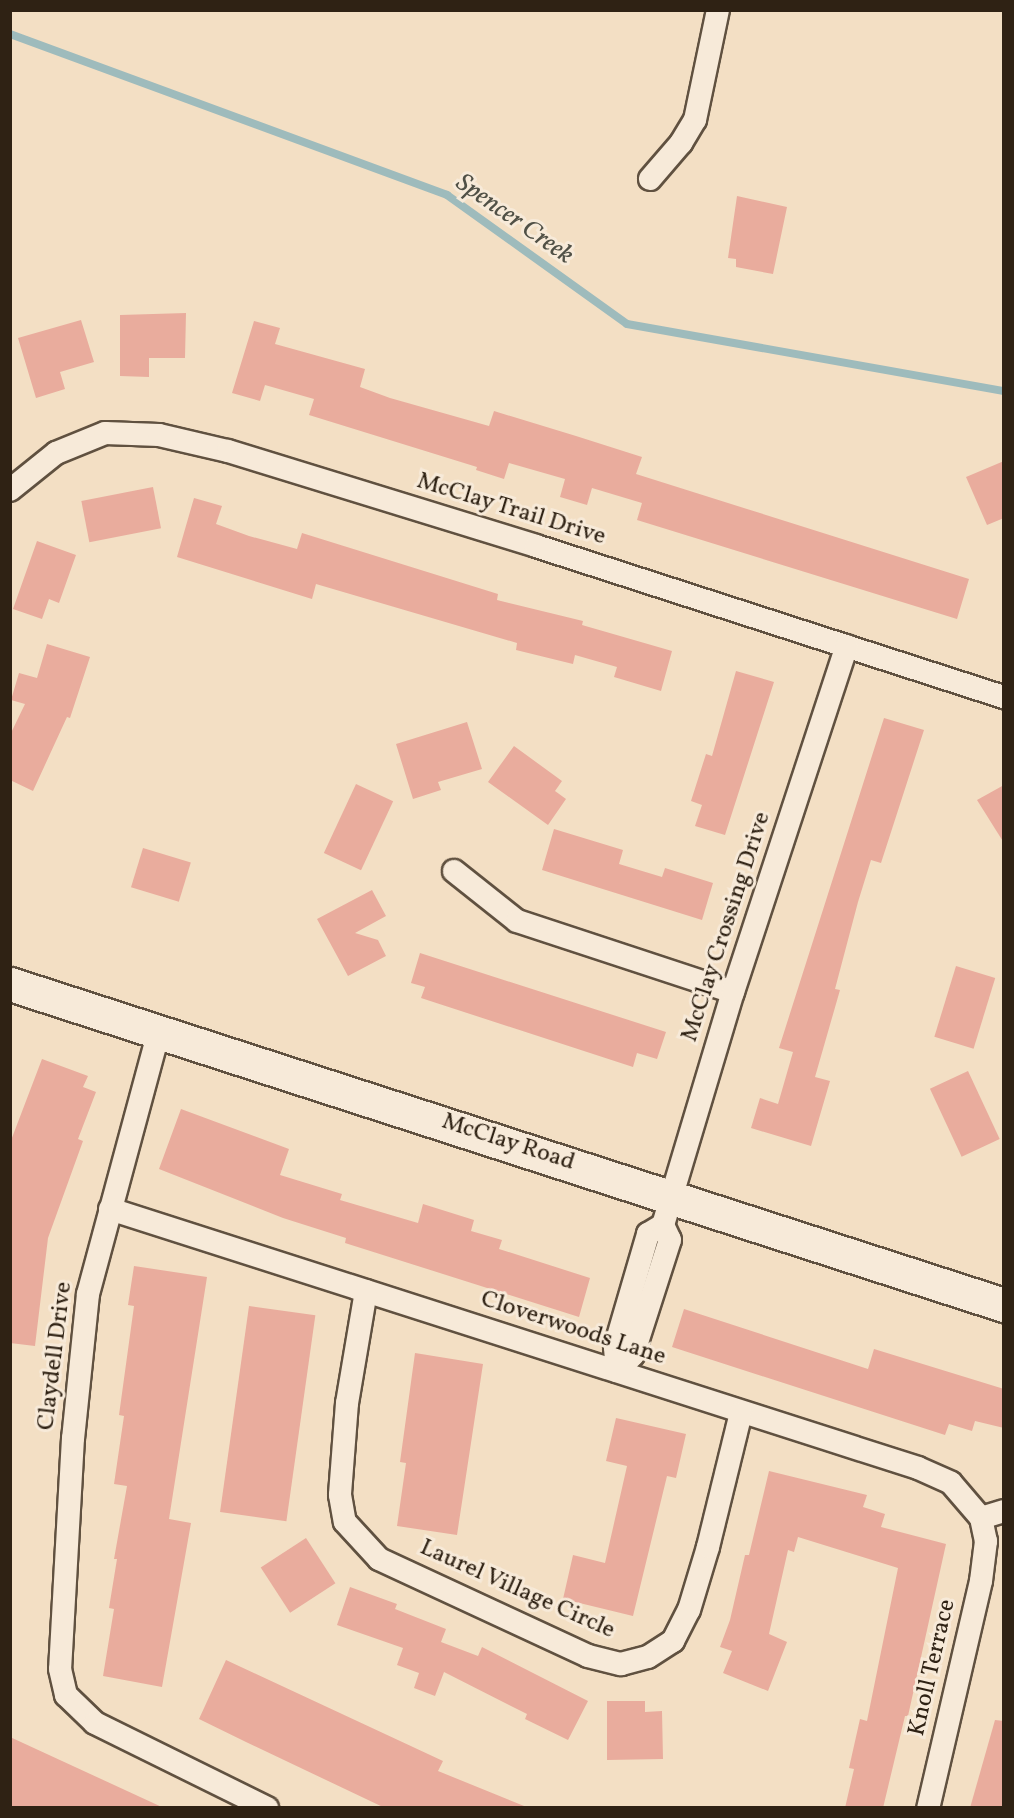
<!DOCTYPE html>
<html>
<head>
<meta charset="utf-8">
<style>
  body { margin:0 }
  #map { position:relative; width:1014px; height:1818px; overflow:hidden; background:#f3dfc4; font-family:Vollkorn,serif }
  div>[style] { position:absolute }
  .stream>* { height:8px; margin:-4px; padding:0 4px; transform-origin:4px; border-radius:4px; background:#9ebbbc }
  .building>* { inset:0; background:#e9ac9d; transform-origin:0 0 }
  .roads { filter:drop-shadow(2px 0 #605140) drop-shadow(-2px 0 #605140) drop-shadow(0 2px #605140) drop-shadow(0 -2px #605140) }
  .minor>* { height:22px; margin:-11px; padding:0 11px; transform-origin:11px; border-radius:11px; background:#f7ead9 }
  .secondary>* { height:33px; margin:-16.5px; padding:0 16.5px; transform-origin:16.5px; border-radius:16.5px; background:#f7ead9 }
  span { translate:-50% -50%; white-space:nowrap; text-align:center; line-height:1.15; -webkit-text-stroke:6px #f7ead9; paint-order:stroke }
  .street-label { font-size:24px; color:#2f2214 }
  .water-label { font-size:26px; color:#505046; font-style:italic }
  .frame { position:absolute; inset:0; border:12px solid #2f2214; pointer-events:none }
</style>
</head>
<body>
<div id="map">
  <div class="stream">
    <i style="left:10px;top:34px;width:466px;rotate:20.2deg"></i>
    <i style="left:447px;top:195px;width:221px;rotate:35.6deg"></i>
    <i style="left:627px;top:324px;width:383px;rotate:10.1deg"></i>
  </div>
  <div class="building">
    <i style="clip-path:polygon(737px 196px,787px 207px,773px 274px,736px 267px,736px 259px,728px 258px)"></i>
    <i style="clip-path:polygon(186px 313px,185px 358px,149px 358px,149px 377px,120px 376px,120px 315px)"></i>
    <i style="clip-path:polygon(81px 320px,94px 362px,60px 372px,65px 389px,36px 398px,18px 338px)"></i>
    <i style="clip-path:polygon(254px 321px,280px 328px,275px 344px,365px 369px,360px 387px,390px 398px,489px 426px,494px 411px,576px 436px,642px 457px,636px 474px,969px 579px,957px 619px,637px 520px,642px 503px,592px 488px,587px 505px,560px 497px,565px 479px,509px 463px,504px 479px,476px 470px,477px 467px,309px 415px,314px 399px,265px 385px,260px 401px,232px 393px)"></i>
    <i style="clip-path:polygon(1004px 461px,1004px 518px,987px 525px,966px 477px)"></i>
    <i style="left:153px;top:487px;width:42px;height:73px;rotate:79deg"></i>
    <i style="clip-path:polygon(194px 498px,222px 506px,216px 524px,249px 536px,297px 549px,302px 533px,498px 594px,497px 600px,583px 621px,582px 625px,672px 651px,661px 691px,614px 677px,617px 667px,575px 655px,573px 664px,516px 650px,517px 643px,316px 584px,312px 599px,177px 557px)"></i>
    <i style="clip-path:polygon(37px 541px,76px 555px,59px 603px,49px 599px,42px 619px,13px 609px)"></i>
    <i style="clip-path:polygon(47px 644px,90px 657px,70px 718px,67px 717px,33px 791px,10px 780px,10px 735px,25px 704px,11px 700px,19px 673px,37px 678px)"></i>
    <i style="clip-path:polygon(736px 671px,774px 682px,725px 835px,695px 826px,702px 805px,691px 801px,706px 754px,712px 756px)"></i>
    <i style="clip-path:polygon(884px 718px,924px 730px,881px 863px,871px 860px,858px 902px,835px 989px,840px 990px,815px 1077px,830px 1081px,811px 1146px,751px 1128px,760px 1098px,778px 1104px,793px 1052px,779px 1048px)"></i>
    <i style="clip-path:polygon(467px 722px,482px 769px,438px 782px,441px 790px,413px 799px,396px 744px)"></i>
    <i style="clip-path:polygon(514px 746px,562px 781px,555px 791px,566px 799px,548px 825px,488px 782px)"></i>
    <i style="left:356px;top:784px;width:41px;height:76px;rotate:25deg"></i>
    <i style="clip-path:polygon(1004px 785px,1004px 843px,977px 800px)"></i>
    <i style="clip-path:polygon(554px 829px,623px 850px,619px 864px,662px 877px,665px 868px,713px 883px,702px 920px,542px 870px)"></i>
    <i style="left:143px;top:848px;width:50px;height:41px;rotate:17deg"></i>
    <i style="clip-path:polygon(372px 890px,386px 916px,355px 933px,378px 940px,386px 956px,348px 976px,317px 919px)"></i>
    <i style="clip-path:polygon(420px 953px,666px 1032px,657px 1059px,637px 1053px,633px 1067px,421px 998px,425px 987px,411px 983px)"></i>
    <i style="left:956px;top:966px;width:41px;height:74px;rotate:17deg"></i>
    <i style="clip-path:polygon(42px 1059px,88px 1076px,83px 1087px,96px 1092px,78px 1139px,83px 1141px,48px 1238px,35px 1346px,10px 1343px,10px 1143px)"></i>
    <i style="left:968px;top:1071px;width:75px;height:42px;rotate:65deg"></i>
    <i style="clip-path:polygon(181px 1109px,289px 1149px,280px 1175px,342px 1194px,340px 1200px,418px 1223px,423px 1204px,474px 1220px,471px 1231px,502px 1240px,499px 1249px,590px 1278px,579px 1317px,345px 1243px,346px 1238px,283px 1218px,159px 1169px)"></i>
    <i style="clip-path:polygon(134px 1266px,207px 1277px,169px 1519px,191px 1523px,162px 1687px,103px 1676px,114px 1609px,109px 1608px,117px 1559px,114px 1559px,127px 1486px,114px 1484px,124px 1416px,119px 1415px,134px 1306px,128px 1305px)"></i>
    <i style="left:249px;top:1306px;width:67px;height:208px;rotate:8deg"></i>
    <i style="clip-path:polygon(684px 1309px,868px 1369px,874px 1349px,1004px 1389px,1004px 1428px,975px 1421px,972px 1431px,949px 1424px,945px 1435px,672px 1347px)"></i>
    <i style="clip-path:polygon(415px 1353px,483px 1364px,457px 1535px,397px 1526px,406px 1463px,400px 1462px)"></i>
    <i style="clip-path:polygon(616px 1418px,686px 1434px,676px 1478px,667px 1476px,633px 1616px,563px 1599px,573px 1555px,605px 1563px,627px 1466px,606px 1461px)"></i>
    <i style="clip-path:polygon(769px 1471px,867px 1495px,863px 1507px,885px 1514px,881px 1527px,946px 1544px,908px 1716px,905px 1716px,883px 1808px,845px 1808px,854px 1769px,849px 1768px,860px 1719px,867px 1721px,898px 1568px,798px 1537px,794px 1552px,788px 1550px,769px 1634px,787px 1642px,768px 1691px,723px 1673px,732px 1651px,720px 1647px,730px 1620px,745px 1555px,749px 1555px)"></i>
    <i style="left:306px;top:1538px;width:54px;height:54px;rotate:57deg"></i>
    <i style="clip-path:polygon(350px 1587px,397px 1604px,395px 1609px,446px 1629px,441px 1642px,478px 1656px,482px 1647px,588px 1701px,568px 1740px,525px 1719px,527px 1714px,444px 1672px,435px 1696px,414px 1688px,419px 1673px,397px 1665px,403px 1648px,337px 1625px)"></i>
    <i style="clip-path:polygon(226px 1660px,443px 1761px,438px 1771px,529px 1808px,385px 1808px,246px 1742px,199px 1719px)"></i>
    <i style="clip-path:polygon(607px 1701px,645px 1701px,645px 1712px,662px 1711px,663px 1759px,607px 1760px)"></i>
    <i style="clip-path:polygon(995px 1720px,1004px 1721px,1004px 1808px,970px 1808px)"></i>
    <i style="clip-path:polygon(10px 1737px,164px 1808px,10px 1808px)"></i>
  </div>
  <div class="roads">
    <div class="minor">
      <i style="left:650px;top:179px;width:48px;rotate:-49.3deg"></i>
      <i style="left:681px;top:143px;width:27px;rotate:-59deg"></i>
      <i style="left:695px;top:120px;width:112px;rotate:-78.2deg"></i>
      <i style="left:10px;top:490px;width:59px;rotate:-38.8deg"></i>
      <i style="left:56px;top:453px;width:53px;rotate:-22.2deg"></i>
      <i style="left:105px;top:433px;width:54px;rotate:2.1deg"></i>
      <i style="left:159px;top:435px;width:71px;rotate:13.1deg"></i>
      <i style="left:228px;top:451px;width:322px;rotate:17.1deg"></i>
      <i style="left:536px;top:546px;width:492px;rotate:17.9deg"></i>
      <i style="left:454px;top:871px;width:80px;rotate:38.4deg"></i>
      <i style="left:517px;top:921px;width:227px;rotate:18.2deg"></i>
      <i style="left:159px;top:1031px;width:272px;rotate:105.1deg"></i>
      <i style="left:88px;top:1294px;width:145px;rotate:95.9deg"></i>
      <i style="left:73px;top:1438px;width:231px;rotate:93.2deg"></i>
      <i style="left:60px;top:1669px;width:27px;rotate:77deg"></i>
      <i style="left:66px;top:1695px;width:40px;rotate:44deg"></i>
      <i style="left:95px;top:1723px;width:192px;rotate:26.3deg"></i>
      <i style="left:110px;top:1209px;width:848px;rotate:17.77deg"></i>
      <i style="left:918px;top:1468px;width:36px;rotate:24deg"></i>
      <i style="left:951px;top:1483px;width:46px;rotate:49.4deg"></i>
      <i style="left:981px;top:1518px;width:24px;rotate:78deg"></i>
      <i style="left:986px;top:1541px;width:40px;rotate:97.1deg"></i>
      <i style="left:981px;top:1581px;width:233px;rotate:103.1deg"></i>
      <i style="left:366px;top:1291px;width:114px;rotate:99.6deg"></i>
      <i style="left:347px;top:1403px;width:92px;rotate:94.4deg"></i>
      <i style="left:340px;top:1495px;width:27px;rotate:80deg"></i>
      <i style="left:345px;top:1522px;width:50px;rotate:47.4deg"></i>
      <i style="left:379px;top:1559px;width:230px;rotate:24.9deg"></i>
      <i style="left:588px;top:1656px;width:34px;rotate:14deg"></i>
      <i style="left:621px;top:1664px;width:28px;rotate:-15deg"></i>
      <i style="left:648px;top:1657px;width:30px;rotate:-33deg"></i>
      <i style="left:673px;top:1641px;width:35px;rotate:-63deg"></i>
      <i style="left:689px;top:1610px;width:66px;rotate:-73.2deg"></i>
      <i style="left:708px;top:1547px;width:138px;rotate:-76.2deg"></i>
      <i style="left:617px;top:1371px;width:24px;rotate:-95deg"></i>
      <i style="left:615px;top:1347px;width:118px;rotate:-73.7deg"></i>
      <i style="left:648px;top:1234px;width:17px;rotate:-31deg"></i>
      <i style="left:663px;top:1225px;width:243px;rotate:-73.3deg"></i>
      <i style="left:733px;top:992px;width:364px;rotate:-71.8deg"></i>
      <i style="left:617px;top:1371px;width:23px;rotate:-45deg"></i>
      <i style="left:633px;top:1355px;width:121px;rotate:-72.2deg"></i>
      <i style="left:670px;top:1240px;width:17px;rotate:-115deg"></i>
      <i style="left:981px;top:1518px;width:24px;rotate:-17deg"></i>
    </div>
    <div class="secondary">
      <i style="left:10px;top:984px;width:1045px;rotate:17.9deg"></i>
    </div>
  </div>
  <div class="street-label">
    <span style="left:511px;top:510px;rotate:17deg">McClay Trail Drive</span>
    <span style="left:727px;top:927px;rotate:-72deg">McClay Crossing Drive</span>
    <span style="left:508px;top:1143px;rotate:18deg">McClay Road</span>
    <span style="left:573px;top:1329px;rotate:18deg">Cloverwoods Lane</span>
    <span style="left:56px;top:1356px;rotate:-83deg">Claydell Drive</span>
    <span style="left:517px;top:1590px;rotate:24deg">Laurel Village Circle</span>
    <span style="left:933px;top:1668px;rotate:-77deg">Knoll Terrace</span>
  </div>
  <div class="water-label">
    <span style="left:514px;top:220px;rotate:35deg">Spencer Creek</span>
  </div>
  <div class="frame"></div>
</div>
</body>
</html>
